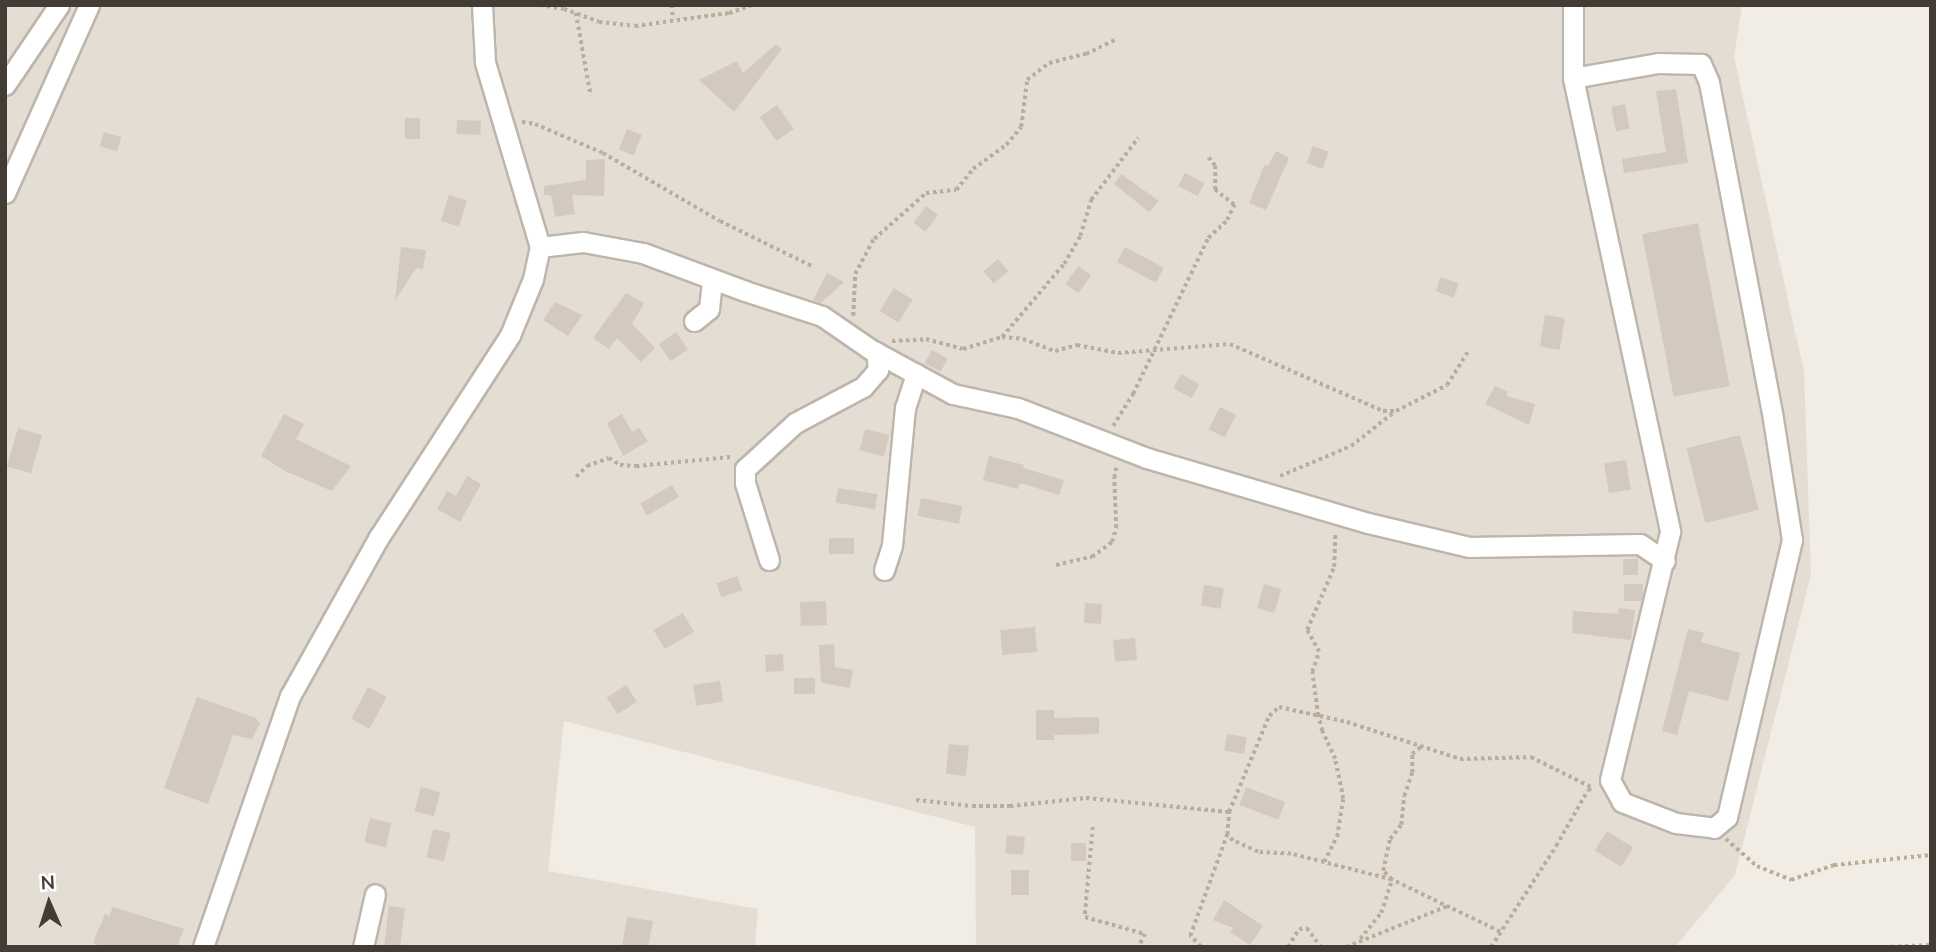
<!DOCTYPE html>
<html>
<head>
<meta charset="utf-8">
<style>
  body { margin:0 }
  #map { position:relative; width:1936px; height:952px; overflow:hidden; background:#f1ece4; font-family:Mulish,sans-serif }
  div>[style] { position:absolute }
  .residential>* { inset:0; background:#e4ddd3 }
  .building>* { inset:0; background:#d4c9be; transform-origin:0 0 }
  .path>* { height:3.5px; margin-top:-1.75px; transform-origin:0; background:repeating-linear-gradient(90deg,#bcac9a 0 3.5px,transparent 0 7px) }
  .roads { filter:drop-shadow(2px 0 #beb5ab) drop-shadow(-2px 0 #beb5ab) drop-shadow(0 2px #beb5ab) drop-shadow(0 -2px #beb5ab) }
  .minor>* { height:19px; margin:-9.5px; padding:0 9.5px; transform-origin:9.5px; border-radius:9.5px; background:#fff }
  span { translate:-50% -50%; white-space:nowrap; text-align:center; line-height:1.15; -webkit-text-stroke:5px #fff; paint-order:stroke }
  .frame { position:absolute; inset:0; border:7px solid #423c35; pointer-events:none }
  .north { position:absolute; left:14px; top:868px; width:70px; height:70px; -webkit-text-stroke:5px #fff; paint-order:stroke; rotate:357deg; font-size:19px; font-weight:700; line-height:28px; text-align:center; color:#423c35 }
  .north::after { content:''; display:block; margin:auto; width:24px; height:32px; background:#423c35; clip-path:polygon(50% 0,100% 100%,50% 72%,0 100%) }
</style>
</head>
<body>
<div id="map">
  <div class="residential">
    <i style="clip-path:polygon(5px 5px,1742px 5px,1734px 57px,1804px 372px,1811px 574px,1735px 875px,1675px 947px,976px 947px,975px 827px,564px 721px,548px 871px,758px 909px,755px 947px,5px 947px)"></i>
  </div>
  <div class="building">
    <i style="clip-path:polygon(776px 44px,782px 49px,734px 112px,699px 80px,737px 61px,743px 73px)"></i>
    <i style="clip-path:polygon(1676px 89px,1688px 163px,1624px 173px,1622px 159px,1666px 152px,1656px 91px)"></i>
    <i style="left:1625px;top:104px;width:25px;height:14px;rotate:79deg"></i>
    <i style="left:777px;top:105px;width:29px;height:21px;rotate:55deg"></i>
    <i style="left:405px;top:118px;width:15px;height:21px"></i>
    <i style="left:457px;top:120px;width:24px;height:14px;rotate:2deg"></i>
    <i style="left:627px;top:129px;width:16px;height:22px;rotate:22deg"></i>
    <i style="left:104px;top:132px;width:18px;height:15px;rotate:16deg"></i>
    <i style="left:1313px;top:146px;width:17px;height:18px;rotate:21deg"></i>
    <i style="clip-path:polygon(1276px 151px,1289px 158px,1266px 210px,1249px 203px,1265px 164px,1268px 166px)"></i>
    <i style="clip-path:polygon(605px 159px,604px 196px,572px 195px,575px 214px,555px 217px,551px 195px,544px 195px,544px 186px,586px 180px,586px 160px)"></i>
    <i style="left:1185px;top:173px;width:22px;height:15px;rotate:27deg"></i>
    <i style="clip-path:polygon(1121px 174px,1159px 201px,1149px 212px,1114px 184px)"></i>
    <i style="left:449px;top:195px;width:19px;height:27px;rotate:18deg"></i>
    <i style="left:926px;top:206px;width:15px;height:21px;rotate:37deg"></i>
    <i style="left:1698px;top:223px;width:166px;height:57px;rotate:79deg"></i>
    <i style="clip-path:polygon(401px 247px,426px 250px,423px 269px,416px 268px,395px 301px)"></i>
    <i style="left:1125px;top:247px;width:44px;height:17px;rotate:28deg"></i>
    <i style="left:998px;top:259px;width:16px;height:19px;rotate:50deg"></i>
    <i style="left:1078px;top:266px;width:16px;height:22px;rotate:35deg"></i>
    <i style="clip-path:polygon(827px 273px,844px 282px,821px 303px,813px 300px)"></i>
    <i style="left:1441px;top:277px;width:19px;height:15px;rotate:21deg"></i>
    <i style="left:894px;top:288px;width:22px;height:27px;rotate:32deg"></i>
    <i style="clip-path:polygon(626px 293px,644px 303px,632px 324px,655px 348px,641px 362px,617px 338px,609px 349px,593px 338px)"></i>
    <i style="clip-path:polygon(555px 302px,582px 315px,568px 336px,543px 320px)"></i>
    <i style="left:1545px;top:315px;width:20px;height:32px;rotate:9deg"></i>
    <i style="left:676px;top:332px;width:21px;height:21px;rotate:55deg"></i>
    <i style="left:932px;top:350px;width:18px;height:15px;rotate:29deg"></i>
    <i style="left:1181px;top:374px;width:21px;height:16px;rotate:29deg"></i>
    <i style="clip-path:polygon(1495px 386px,1508px 392px,1506px 396px,1535px 404px,1529px 425px,1485px 404px)"></i>
    <i style="left:1220px;top:407px;width:18px;height:25px;rotate:27deg"></i>
    <i style="clip-path:polygon(284px 414px,304px 424px,296px 439px,351px 466px,332px 491px,285px 471px,261px 456px)"></i>
    <i style="clip-path:polygon(622px 414px,632px 432px,639px 428px,648px 441px,623px 456px,607px 423px)"></i>
    <i style="left:18px;top:428px;width:25px;height:40px;rotate:16deg"></i>
    <i style="left:865px;top:429px;width:25px;height:22px;rotate:14deg"></i>
    <i style="left:1740px;top:435px;width:77px;height:55px;rotate:76deg"></i>
    <i style="clip-path:polygon(989px 456px,1024px 465px,1023px 468px,1064px 480px,1059px 495px,1020px 483px,1018px 489px,983px 480px)"></i>
    <i style="left:1626px;top:460px;width:30px;height:22px;rotate:81deg"></i>
    <i style="clip-path:polygon(467px 476px,481px 484px,460px 522px,437px 509px,447px 491px,456px 496px)"></i>
    <i style="left:672px;top:485px;width:14px;height:37px;rotate:60deg"></i>
    <i style="left:838px;top:488px;width:40px;height:15px;rotate:9deg"></i>
    <i style="left:921px;top:498px;width:42px;height:18px;rotate:11deg"></i>
    <i style="left:854px;top:538px;width:16px;height:25px;rotate:90deg"></i>
    <i style="left:1623px;top:559px;width:15px;height:16px"></i>
    <i style="left:737px;top:576px;width:15px;height:22px;rotate:70deg"></i>
    <i style="left:1264px;top:584px;width:18px;height:25px;rotate:16deg"></i>
    <i style="left:1624px;top:584px;width:19px;height:17px"></i>
    <i style="left:1204px;top:585px;width:20px;height:21px;rotate:9deg"></i>
    <i style="left:826px;top:601px;width:24px;height:26px;rotate:88deg"></i>
    <i style="left:1085px;top:603px;width:17px;height:20px;rotate:3deg"></i>
    <i style="clip-path:polygon(1619px 608px,1635px 610px,1631px 640px,1572px 633px,1573px 611px,1618px 614px)"></i>
    <i style="left:683px;top:613px;width:22px;height:34px;rotate:60deg"></i>
    <i style="left:1035px;top:627px;width:25px;height:35px;rotate:85deg"></i>
    <i style="clip-path:polygon(1688px 629px,1704px 633px,1701px 642px,1740px 653px,1728px 701px,1689px 691px,1677px 735px,1662px 731px)"></i>
    <i style="left:1135px;top:638px;width:22px;height:22px;rotate:85deg"></i>
    <i style="clip-path:polygon(834px 644px,835px 667px,853px 670px,850px 688px,821px 683px,819px 645px)"></i>
    <i style="left:783px;top:654px;width:17px;height:18px;rotate:87deg"></i>
    <i style="left:815px;top:678px;width:16px;height:21px;rotate:90deg"></i>
    <i style="left:720px;top:681px;width:21px;height:27px;rotate:82deg"></i>
    <i style="left:626px;top:685px;width:20px;height:23px;rotate:57deg"></i>
    <i style="left:368px;top:687px;width:21px;height:36px;rotate:28deg"></i>
    <i style="clip-path:polygon(197px 697px,256px 718px,260px 723px,252px 739px,233px 735px,208px 804px,164px 788px)"></i>
    <i style="clip-path:polygon(1036px 710px,1054px 710px,1054px 718px,1099px 717px,1099px 734px,1054px 735px,1054px 740px,1036px 740px)"></i>
    <i style="left:1227px;top:734px;width:20px;height:17px;rotate:9deg"></i>
    <i style="left:949px;top:744px;width:20px;height:30px;rotate:6deg"></i>
    <i style="left:421px;top:787px;width:20px;height:25px;rotate:15deg"></i>
    <i style="left:1246px;top:787px;width:42px;height:19px;rotate:21deg"></i>
    <i style="left:370px;top:818px;width:22px;height:25px;rotate:13deg"></i>
    <i style="left:433px;top:829px;width:18px;height:29px;rotate:13deg"></i>
    <i style="left:1607px;top:831px;width:31px;height:23px;rotate:32deg"></i>
    <i style="left:1007px;top:835px;width:18px;height:18px;rotate:6deg"></i>
    <i style="left:1086px;top:843px;width:18px;height:15px;rotate:90deg"></i>
    <i style="left:1011px;top:870px;width:18px;height:25px"></i>
    <i style="clip-path:polygon(1224px 900px,1263px 926px,1250px 945px,1230px 932px,1233px 928px,1213px 920px)"></i>
    <i style="left:389px;top:906px;width:16px;height:39px;rotate:7deg"></i>
    <i style="clip-path:polygon(113px 907px,184px 929px,177px 947px,102px 947px,93px 943px,105px 914px,109px 916px)"></i>
    <i style="clip-path:polygon(627px 917px,653px 921px,648px 947px,622px 947px)"></i>
  </div>
  <div class="path">
    <i style="left:540px;top:5px;width:24px;rotate:9deg"></i>
    <i style="left:564px;top:9px;width:37px;rotate:20deg"></i>
    <i style="left:599px;top:22px;width:36px;rotate:6deg"></i>
    <i style="left:635px;top:26px;width:95px;rotate:-7.9deg"></i>
    <i style="left:729px;top:13px;width:24px;rotate:-19deg"></i>
    <i style="left:672px;top:5px;width:15px;rotate:86deg"></i>
    <i style="left:885px;top:5px;width:2px;rotate:90deg"></i>
    <i style="left:576px;top:13px;width:84px;rotate:79.8deg"></i>
    <i style="left:522px;top:122px;width:13px;rotate:9deg"></i>
    <i style="left:535px;top:124px;width:74px;rotate:23.1deg"></i>
    <i style="left:603px;top:153px;width:135px;rotate:30.2deg"></i>
    <i style="left:720px;top:221px;width:105px;rotate:26.1deg"></i>
    <i style="left:853px;top:316px;width:42px;rotate:-87.3deg"></i>
    <i style="left:855px;top:274px;width:40px;rotate:-62deg"></i>
    <i style="left:874px;top:239px;width:69px;rotate:-41.5deg"></i>
    <i style="left:926px;top:193px;width:30px;rotate:-6deg"></i>
    <i style="left:956px;top:190px;width:27px;rotate:-51deg"></i>
    <i style="left:973px;top:169px;width:41px;rotate:-36deg"></i>
    <i style="left:1006px;top:145px;width:23px;rotate:-50deg"></i>
    <i style="left:1021px;top:127px;width:47px;rotate:-82.7deg"></i>
    <i style="left:1027px;top:80px;width:28px;rotate:-38deg"></i>
    <i style="left:1049px;top:63px;width:38px;rotate:-14deg"></i>
    <i style="left:1086px;top:54px;width:34px;rotate:-26deg"></i>
    <i style="left:1002px;top:337px;width:96px;rotate:-49.7deg"></i>
    <i style="left:1064px;top:264px;width:32px;rotate:-60deg"></i>
    <i style="left:1080px;top:236px;width:38px;rotate:-73deg"></i>
    <i style="left:1091px;top:200px;width:78px;rotate:-52.8deg"></i>
    <i style="left:892px;top:341px;width:34px;rotate:-3deg"></i>
    <i style="left:926px;top:339px;width:38px;rotate:15deg"></i>
    <i style="left:963px;top:349px;width:41px;rotate:-17.1deg"></i>
    <i style="left:1002px;top:337px;width:21px;rotate:5deg"></i>
    <i style="left:1023px;top:339px;width:34px;rotate:21deg"></i>
    <i style="left:1055px;top:351px;width:23px;rotate:-15deg"></i>
    <i style="left:1077px;top:345px;width:42px;rotate:11deg"></i>
    <i style="left:1118px;top:353px;width:112px;rotate:-4.6deg"></i>
    <i style="left:1230px;top:344px;width:167px;rotate:23.6deg"></i>
    <i style="left:1383px;top:411px;width:13px"></i>
    <i style="left:1396px;top:411px;width:57px;rotate:-27deg"></i>
    <i style="left:1447px;top:385px;width:39px;rotate:-58deg"></i>
    <i style="left:1113px;top:426px;width:38px;rotate:-58deg"></i>
    <i style="left:1133px;top:394px;width:173px;rotate:-64.3deg"></i>
    <i style="left:1208px;top:238px;width:26px;rotate:-43deg"></i>
    <i style="left:1227px;top:220px;width:17px;rotate:-65deg"></i>
    <i style="left:1234px;top:205px;width:24px;rotate:-142deg"></i>
    <i style="left:1215px;top:190px;width:24px;rotate:-90deg"></i>
    <i style="left:1215px;top:166px;width:13px;rotate:-129deg"></i>
    <i style="left:1280px;top:476px;width:77px;rotate:-22.9deg"></i>
    <i style="left:1351px;top:446px;width:55px;rotate:-38.3deg"></i>
    <i style="left:576px;top:477px;width:16px;rotate:-45deg"></i>
    <i style="left:587px;top:466px;width:23px;rotate:-20deg"></i>
    <i style="left:609px;top:458px;width:13px;rotate:32deg"></i>
    <i style="left:620px;top:465px;width:16px;rotate:4deg"></i>
    <i style="left:636px;top:466px;width:95px;rotate:-5.4deg"></i>
    <i style="left:1056px;top:565px;width:37px;rotate:-13deg"></i>
    <i style="left:1092px;top:557px;width:25px;rotate:-37deg"></i>
    <i style="left:1112px;top:542px;width:15px;rotate:-74deg"></i>
    <i style="left:1116px;top:528px;width:50px;rotate:-92.3deg"></i>
    <i style="left:1114px;top:478px;width:14px;rotate:-78deg"></i>
    <i style="left:916px;top:800px;width:56px;rotate:6.1deg"></i>
    <i style="left:972px;top:806px;width:38px"></i>
    <i style="left:1010px;top:806px;width:76px;rotate:-6deg"></i>
    <i style="left:1086px;top:798px;width:144px;rotate:5.6deg"></i>
    <i style="left:1093px;top:827px;width:90px;rotate:95.1deg"></i>
    <i style="left:1085px;top:917px;width:62px;rotate:15.8deg"></i>
    <i style="left:1145px;top:934px;width:14px;rotate:115deg"></i>
    <i style="left:1726px;top:839px;width:41px;rotate:41.1deg"></i>
    <i style="left:1757px;top:866px;width:37px;rotate:22deg"></i>
    <i style="left:1791px;top:880px;width:46px;rotate:-19.2deg"></i>
    <i style="left:1834px;top:865px;width:98px;rotate:-5.9deg"></i>
    <i style="left:1324px;top:862px;width:28px;rotate:-63deg"></i>
    <i style="left:1337px;top:837px;width:38px;rotate:-81deg"></i>
    <i style="left:1343px;top:799px;width:41px;rotate:-101.3deg"></i>
    <i style="left:1335px;top:759px;width:31px;rotate:-115deg"></i>
    <i style="left:1322px;top:731px;width:16px;rotate:-105deg"></i>
    <i style="left:1318px;top:716px;width:44px;rotate:-97.8deg"></i>
    <i style="left:1312px;top:672px;width:21px;rotate:-71deg"></i>
    <i style="left:1319px;top:652px;width:25px;rotate:-119deg"></i>
    <i style="left:1307px;top:630px;width:69px;rotate:-66.8deg"></i>
    <i style="left:1334px;top:567px;width:34px;rotate:-88deg"></i>
    <i style="left:1500px;top:932px;width:120px;rotate:-154.3deg"></i>
    <i style="left:1392px;top:880px;width:104px;rotate:-165.6deg"></i>
    <i style="left:1291px;top:854px;width:33px;rotate:-177deg"></i>
    <i style="left:1258px;top:852px;width:27px;rotate:-156deg"></i>
    <i style="left:1233px;top:841px;width:8px;rotate:-135deg"></i>
    <i style="left:1227px;top:835px;width:23px;rotate:-85deg"></i>
    <i style="left:1229px;top:812px;width:104px;rotate:-67.4deg"></i>
    <i style="left:1269px;top:716px;width:13px;rotate:-42deg"></i>
    <i style="left:1279px;top:707px;width:70px;rotate:12.4deg"></i>
    <i style="left:1347px;top:722px;width:119px;rotate:18.1deg"></i>
    <i style="left:1460px;top:759px;width:71px;rotate:-1.6deg"></i>
    <i style="left:1531px;top:757px;width:69px;rotate:26.6deg"></i>
    <i style="left:1360px;top:939px;width:33px;rotate:-51deg"></i>
    <i style="left:1381px;top:913px;width:35px;rotate:-72deg"></i>
    <i style="left:1392px;top:880px;width:13px;rotate:-135deg"></i>
    <i style="left:1383px;top:871px;width:33px;rotate:-78deg"></i>
    <i style="left:1390px;top:839px;width:18px;rotate:-52deg"></i>
    <i style="left:1401px;top:825px;width:29px;rotate:-84deg"></i>
    <i style="left:1404px;top:796px;width:24px;rotate:-71deg"></i>
    <i style="left:1412px;top:773px;width:19px;rotate:-90deg"></i>
    <i style="left:1412px;top:754px;width:13px;rotate:-39deg"></i>
    <i style="left:1201px;top:947px;width:16px;rotate:-135deg"></i>
    <i style="left:1190px;top:936px;width:108px;rotate:-69.9deg"></i>
    <i style="left:1288px;top:947px;width:21px;rotate:-59deg"></i>
    <i style="left:1299px;top:929px;width:8px;rotate:-7deg"></i>
    <i style="left:1307px;top:928px;width:24px;rotate:54deg"></i>
    <i style="left:1346px;top:947px;width:110px;rotate:-21.9deg"></i>
    <i style="left:1491px;top:947px;width:120px;rotate:-57.2deg"></i>
    <i style="left:1556px;top:846px;width:64px;rotate:-60.3deg"></i>
    <i style="left:1588px;top:790px;width:4px;rotate:-27deg"></i>
    <i style="left:1884px;top:947px;width:47px;rotate:-2.4deg"></i>
  </div>
  <div class="roads">
    <div class="minor">
      <i style="left:1573px;top:5px;width:73px;rotate:90deg"></i>
      <i style="left:1573px;top:78px;width:464px;rotate:77.9deg"></i>
      <i style="left:1670px;top:532px;width:255px;rotate:103.6deg"></i>
      <i style="left:1610px;top:780px;width:25px;rotate:61deg"></i>
      <i style="left:1622px;top:802px;width:58px;rotate:21.3deg"></i>
      <i style="left:1676px;top:823px;width:38px;rotate:7deg"></i>
      <i style="left:1714px;top:828px;width:17px;rotate:-40deg"></i>
      <i style="left:1727px;top:817px;width:285px;rotate:-76.8deg"></i>
      <i style="left:1792px;top:540px;width:123px;rotate:-98.9deg"></i>
      <i style="left:1773px;top:418px;width:342px;rotate:-100.8deg"></i>
      <i style="left:1709px;top:82px;width:20px;rotate:-114deg"></i>
      <i style="left:1701px;top:64px;width:43px;rotate:-178.7deg"></i>
      <i style="left:1658px;top:63px;width:86px;rotate:170deg"></i>
      <i style="left:5px;top:85px;width:97px;rotate:-56deg"></i>
      <i style="left:5px;top:193px;width:206px;rotate:-65.9deg"></i>
      <i style="left:540px;top:247px;width:43px;rotate:-6.6deg"></i>
      <i style="left:583px;top:242px;width:61px;rotate:10.4deg"></i>
      <i style="left:643px;top:253px;width:109px;rotate:20.4deg"></i>
      <i style="left:745px;top:291px;width:81px;rotate:18deg"></i>
      <i style="left:822px;top:316px;width:58px;rotate:34.5deg"></i>
      <i style="left:870px;top:349px;width:94px;rotate:28.5deg"></i>
      <i style="left:953px;top:394px;width:66px;rotate:12.2deg"></i>
      <i style="left:1018px;top:408px;width:138px;rotate:21.2deg"></i>
      <i style="left:1147px;top:458px;width:230px;rotate:16.4deg"></i>
      <i style="left:1368px;top:523px;width:104px;rotate:13.4deg"></i>
      <i style="left:1469px;top:547px;width:171px;rotate:-1deg"></i>
      <i style="left:1640px;top:544px;width:30px;rotate:34deg"></i>
      <i style="left:694px;top:321px;width:19px;rotate:-39deg"></i>
      <i style="left:709px;top:309px;width:30px;rotate:-84deg"></i>
      <i style="left:769px;top:560px;width:81px;rotate:-107.3deg"></i>
      <i style="left:745px;top:483px;width:14px;rotate:-90deg"></i>
      <i style="left:745px;top:469px;width:68px;rotate:-42.6deg"></i>
      <i style="left:795px;top:423px;width:77px;rotate:-27.9deg"></i>
      <i style="left:863px;top:387px;width:23px;rotate:-49deg"></i>
      <i style="left:878px;top:370px;width:18px;rotate:-96deg"></i>
      <i style="left:884px;top:570px;width:26px;rotate:-72deg"></i>
      <i style="left:892px;top:545px;width:138px;rotate:-84.6deg"></i>
      <i style="left:905px;top:408px;width:36px;rotate:-72deg"></i>
      <i style="left:203px;top:947px;width:266px;rotate:-70.9deg"></i>
      <i style="left:290px;top:696px;width:182px;rotate:-60.8deg"></i>
      <i style="left:379px;top:537px;width:241px;rotate:-57deg"></i>
      <i style="left:510px;top:335px;width:61px;rotate:-67.7deg"></i>
      <i style="left:533px;top:279px;width:33px;rotate:-78deg"></i>
      <i style="left:540px;top:247px;width:193px;rotate:-106.6deg"></i>
      <i style="left:485px;top:62px;width:57px;rotate:-93deg"></i>
      <i style="left:363px;top:947px;width:54px;rotate:-77.2deg"></i>
    </div>
  </div>
  <div class="frame"></div>
  <div class="north">N</div>
</div>
</body>
</html>
